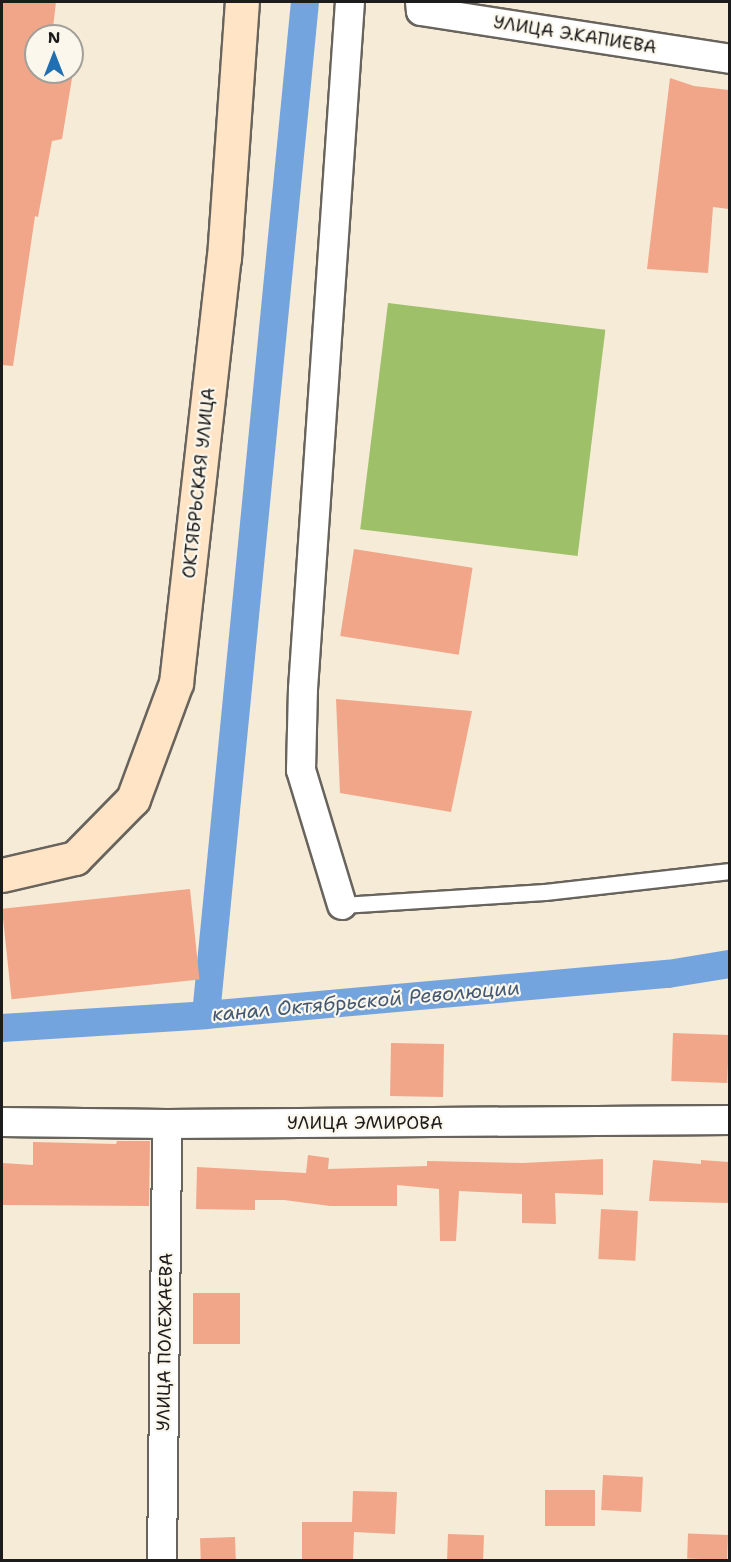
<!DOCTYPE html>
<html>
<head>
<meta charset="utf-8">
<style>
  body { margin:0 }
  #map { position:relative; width:731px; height:1562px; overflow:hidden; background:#f6ebd6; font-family:"Shantell Sans",sans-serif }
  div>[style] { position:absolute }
  .green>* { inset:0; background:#9dc069; transform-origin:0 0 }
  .canal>* { height:28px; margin:-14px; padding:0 14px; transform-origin:14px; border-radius:14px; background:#74a4de }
  .building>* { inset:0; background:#f1a689; transform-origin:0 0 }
  .roads { filter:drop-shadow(2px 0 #68645d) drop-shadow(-2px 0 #68645d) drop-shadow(0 2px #68645d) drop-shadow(0 -2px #68645d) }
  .lane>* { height:15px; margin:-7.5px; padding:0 7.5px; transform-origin:7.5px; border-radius:7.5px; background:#fff }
  .street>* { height:28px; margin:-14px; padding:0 14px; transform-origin:14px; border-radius:14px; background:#fff }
  .secondary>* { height:33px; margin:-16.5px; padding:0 16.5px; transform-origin:16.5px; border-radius:16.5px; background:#ffe4c6 }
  span { translate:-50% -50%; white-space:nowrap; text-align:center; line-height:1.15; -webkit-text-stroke:4.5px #fbf7ec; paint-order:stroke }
  .street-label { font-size:18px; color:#1c1c1c }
  .water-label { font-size:20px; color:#445973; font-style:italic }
  .frame { position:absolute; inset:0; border:3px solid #1c1c1c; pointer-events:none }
  .north { position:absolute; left:24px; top:24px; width:60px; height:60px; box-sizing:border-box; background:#fbf7ec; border:2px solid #a29f99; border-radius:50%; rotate:0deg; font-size:16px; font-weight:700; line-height:24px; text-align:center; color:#1c1c1c }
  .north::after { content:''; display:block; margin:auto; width:21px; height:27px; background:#1f6fb2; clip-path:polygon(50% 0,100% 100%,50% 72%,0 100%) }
</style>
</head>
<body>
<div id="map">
  <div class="green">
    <i style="left:388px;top:303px;width:219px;height:228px;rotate:7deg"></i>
  </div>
  <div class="canal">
    <i style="left:206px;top:1015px;width:1018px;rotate:-84.42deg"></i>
    <i style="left:2px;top:1028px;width:204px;rotate:-3.6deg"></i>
    <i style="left:206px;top:1015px;width:464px;rotate:-5.1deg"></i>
    <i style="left:668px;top:974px;width:63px;rotate:-9.2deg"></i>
  </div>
  <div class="building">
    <i style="clip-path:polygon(2px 2px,56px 2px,52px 36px,36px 36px,36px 72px,72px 72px,72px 60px,75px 60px,62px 139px,52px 141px,38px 217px,35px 216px,13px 366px,2px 365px)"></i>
    <i style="clip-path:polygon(670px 78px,694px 86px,729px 90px,729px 209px,713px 207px,708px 273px,647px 269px)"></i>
    <i style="left:354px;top:549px;width:120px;height:88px;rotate:9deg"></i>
    <i style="clip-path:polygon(336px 699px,472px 711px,451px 812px,340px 793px)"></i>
    <i style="left:190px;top:889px;width:91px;height:189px;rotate:84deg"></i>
    <i style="left:673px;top:1033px;width:56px;height:48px;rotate:2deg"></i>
    <i style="left:391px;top:1043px;width:53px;height:53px;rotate:1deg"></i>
    <i style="clip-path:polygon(117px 1141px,150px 1141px,149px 1206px,2px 1205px,2px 1163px,33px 1165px,33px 1142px,116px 1144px)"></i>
    <i style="clip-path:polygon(308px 1155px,329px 1158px,328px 1169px,427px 1166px,427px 1161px,523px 1163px,603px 1159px,603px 1195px,555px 1193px,556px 1224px,522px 1223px,522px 1194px,459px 1191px,456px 1241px,440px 1241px,439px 1189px,397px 1185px,397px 1206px,330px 1206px,284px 1200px,255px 1200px,255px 1210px,196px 1209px,197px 1167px,306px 1173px)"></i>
    <i style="clip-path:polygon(653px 1160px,701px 1164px,701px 1160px,729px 1162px,729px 1203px,649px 1201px)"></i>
    <i style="left:601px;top:1209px;width:37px;height:50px;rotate:3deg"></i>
    <i style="left:193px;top:1293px;width:47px;height:51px"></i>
    <i style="left:603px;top:1475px;width:40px;height:35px;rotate:3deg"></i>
    <i style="left:545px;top:1490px;width:50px;height:36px"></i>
    <i style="clip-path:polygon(353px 1491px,397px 1492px,395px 1534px,354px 1532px,353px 1560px,302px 1560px,302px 1522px,352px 1522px)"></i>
    <i style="left:448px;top:1534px;width:36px;height:26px;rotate:2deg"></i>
    <i style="left:728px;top:1535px;width:25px;height:40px;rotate:92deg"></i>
    <i style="left:235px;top:1537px;width:23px;height:35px;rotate:88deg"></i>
  </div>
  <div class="roads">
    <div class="lane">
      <i style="left:342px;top:905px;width:203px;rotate:-3.7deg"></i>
      <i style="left:545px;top:892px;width:186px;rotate:-6.5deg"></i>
    </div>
    <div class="street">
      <i style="left:420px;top:2px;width:9px;rotate:84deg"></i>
      <i style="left:421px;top:11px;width:313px;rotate:8.8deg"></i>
      <i style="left:342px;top:905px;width:141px;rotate:-106.9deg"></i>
      <i style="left:301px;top:770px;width:81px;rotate:-88.6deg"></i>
      <i style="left:303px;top:689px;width:689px;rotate:-86.09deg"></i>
      <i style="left:2px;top:1122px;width:165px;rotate:0.7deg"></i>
      <i style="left:167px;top:1124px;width:563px;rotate:-0.41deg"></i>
      <i style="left:162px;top:1560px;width:436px;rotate:-89.3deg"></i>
    </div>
    <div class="secondary">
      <i style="left:2px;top:875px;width:75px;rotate:-13.1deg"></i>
      <i style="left:75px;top:858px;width:83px;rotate:-45.5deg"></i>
      <i style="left:133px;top:799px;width:124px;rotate:-69.7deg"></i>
      <i style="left:176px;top:683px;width:428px;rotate:-83.6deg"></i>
      <i style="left:224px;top:258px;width:257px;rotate:-86deg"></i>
    </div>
  </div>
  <div class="street-label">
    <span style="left:575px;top:35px;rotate:9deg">УЛИЦА Э.КАПИЕВА</span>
    <span style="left:199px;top:483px;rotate:-84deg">ОКТЯБРЬСКАЯ УЛИЦА</span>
    <span style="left:365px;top:1123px">УЛИЦА ЭМИРОВА</span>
    <span style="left:165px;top:1342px;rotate:-89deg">УЛИЦА ПОЛЕЖАЕВА</span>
  </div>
  <div class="water-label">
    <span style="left:366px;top:1001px;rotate:-5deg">канал Октябрьской Революции</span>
  </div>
  <div class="frame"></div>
  <div class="north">N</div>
</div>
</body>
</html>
